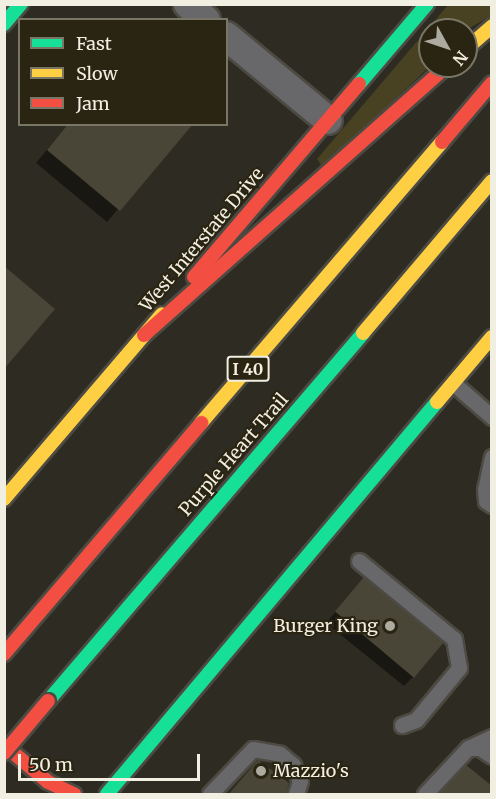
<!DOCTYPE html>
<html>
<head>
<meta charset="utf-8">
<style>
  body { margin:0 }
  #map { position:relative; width:496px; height:799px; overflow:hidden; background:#2e2c22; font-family:Merriweather,serif }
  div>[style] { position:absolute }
  .green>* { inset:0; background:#484122 }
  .shadow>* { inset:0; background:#0007 }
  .building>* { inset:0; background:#4a4637; transform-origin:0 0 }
  .roads { filter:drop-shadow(2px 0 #4c4a42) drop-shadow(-2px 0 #4c4a42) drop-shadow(0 2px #4c4a42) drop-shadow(0 -2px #4c4a42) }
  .lane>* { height:15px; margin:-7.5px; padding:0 7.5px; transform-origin:7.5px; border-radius:7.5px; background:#686769 }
  .street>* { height:28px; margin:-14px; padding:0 14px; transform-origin:14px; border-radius:14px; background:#686769 }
  .fast>* { height:14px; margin:-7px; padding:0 7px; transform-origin:7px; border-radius:7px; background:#16e098 }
  .slow>* { height:14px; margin:-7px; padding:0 7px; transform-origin:7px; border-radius:7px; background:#ffcf43 }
  .jam>* { height:14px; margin:-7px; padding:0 7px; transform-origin:7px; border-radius:7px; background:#f24e42 }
  .bridges { filter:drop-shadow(2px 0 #4c4a42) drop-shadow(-2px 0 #4c4a42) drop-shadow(0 2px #4c4a42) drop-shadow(0 -2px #4c4a42) }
  .jam-bridge>* { height:14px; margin:-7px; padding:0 7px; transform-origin:7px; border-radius:7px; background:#f24e42 }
  .dots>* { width:16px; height:16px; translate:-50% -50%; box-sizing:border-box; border:3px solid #2a2512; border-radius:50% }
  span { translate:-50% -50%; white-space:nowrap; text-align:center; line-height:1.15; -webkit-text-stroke:4.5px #2a2512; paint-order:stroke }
  .shield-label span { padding:2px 4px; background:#2a2512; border:2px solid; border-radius:4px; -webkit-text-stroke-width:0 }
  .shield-label { font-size:16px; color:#f1efe2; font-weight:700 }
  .street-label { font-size:18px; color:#f1efe2 }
  .poi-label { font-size:18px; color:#f1efe2 }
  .right { translate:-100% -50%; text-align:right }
  .left { translate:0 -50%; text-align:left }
  .frame { position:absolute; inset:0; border:6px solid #f1efe2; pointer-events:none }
  .legend { position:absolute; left:18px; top:18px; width:210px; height:108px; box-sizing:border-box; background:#2a2512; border:2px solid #7a7665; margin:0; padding:8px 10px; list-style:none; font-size:18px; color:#f1efe2 }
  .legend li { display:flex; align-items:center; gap:12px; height:30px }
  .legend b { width:30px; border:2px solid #7a7665 }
  .north { position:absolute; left:418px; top:18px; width:60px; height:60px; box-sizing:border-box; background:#2a2512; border:2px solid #7a7665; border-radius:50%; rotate:130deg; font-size:16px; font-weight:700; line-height:24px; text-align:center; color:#f1efe2 }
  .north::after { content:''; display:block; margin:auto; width:21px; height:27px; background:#adab9f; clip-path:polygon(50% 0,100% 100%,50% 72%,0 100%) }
  .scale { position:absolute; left:18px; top:754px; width:182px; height:27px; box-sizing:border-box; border:3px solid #f1efe2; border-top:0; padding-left:8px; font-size:18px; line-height:21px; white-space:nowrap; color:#f1efe2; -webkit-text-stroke:4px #2a2512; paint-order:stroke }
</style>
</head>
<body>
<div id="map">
  <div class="green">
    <i style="clip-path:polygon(448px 5px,491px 5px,491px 16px,466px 30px,430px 30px,430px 66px,323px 168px,317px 159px)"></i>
  </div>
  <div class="shadow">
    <i style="clip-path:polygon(68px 124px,191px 124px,107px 222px,36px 163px)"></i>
    <i style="clip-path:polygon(364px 579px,413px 677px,404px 686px,326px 623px)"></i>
  </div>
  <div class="building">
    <i style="clip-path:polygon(68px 124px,193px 124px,120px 211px,47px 150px)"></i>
    <i style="clip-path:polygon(4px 266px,55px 309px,4px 369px)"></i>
    <i style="left:364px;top:577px;width:103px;height:45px;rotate:40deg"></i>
    <i style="clip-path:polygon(258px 760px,289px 783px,286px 795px,228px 795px)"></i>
    <i style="clip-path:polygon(466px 765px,492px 786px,492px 795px,438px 795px)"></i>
  </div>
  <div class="roads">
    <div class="lane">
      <i style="left:453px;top:383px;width:52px;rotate:41.1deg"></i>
      <i style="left:492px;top:457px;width:33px;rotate:102deg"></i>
      <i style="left:485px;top:489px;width:12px;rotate:85deg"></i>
      <i style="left:486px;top:501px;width:7px;rotate:34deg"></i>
      <i style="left:359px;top:561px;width:123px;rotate:39.4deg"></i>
      <i style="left:454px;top:639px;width:29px;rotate:80deg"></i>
      <i style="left:459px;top:668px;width:67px;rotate:129.6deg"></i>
      <i style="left:416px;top:720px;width:15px;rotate:160deg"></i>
      <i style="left:468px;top:748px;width:26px;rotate:-25deg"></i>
      <i style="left:210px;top:794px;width:62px;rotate:-46.3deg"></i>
      <i style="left:253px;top:749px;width:27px;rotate:10deg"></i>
      <i style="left:280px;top:754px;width:17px;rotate:40deg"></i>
      <i style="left:293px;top:765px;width:17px;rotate:66deg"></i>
      <i style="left:300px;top:781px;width:14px;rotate:107deg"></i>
      <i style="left:425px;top:794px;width:63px;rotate:-46.9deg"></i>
      <i style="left:468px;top:748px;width:12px"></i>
      <i style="left:480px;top:748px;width:14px;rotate:34deg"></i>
    </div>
    <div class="street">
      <i style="left:188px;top:4px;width:24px;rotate:42deg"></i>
      <i style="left:226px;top:36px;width:132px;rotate:39.5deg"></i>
    </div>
    <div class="fast">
      <i style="left:4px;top:24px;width:26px;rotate:-50deg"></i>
      <i style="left:359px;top:84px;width:105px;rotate:-49.6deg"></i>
      <i style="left:48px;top:701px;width:484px;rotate:-49.4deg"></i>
      <i style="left:107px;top:794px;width:512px;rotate:-49.91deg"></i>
    </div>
    <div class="slow">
      <i style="left:466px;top:49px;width:35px;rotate:-41deg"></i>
      <i style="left:363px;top:333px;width:199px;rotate:-49.7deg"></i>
      <i style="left:437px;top:402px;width:85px;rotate:-49.8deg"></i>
      <i style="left:201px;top:423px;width:370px;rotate:-49.4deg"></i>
      <i style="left:4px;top:499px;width:243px;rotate:-49.5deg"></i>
    </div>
    <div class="jam">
      <i style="left:442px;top:142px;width:77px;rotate:-49.7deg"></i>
      <i style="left:194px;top:277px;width:254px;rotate:-49.5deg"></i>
      <i style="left:144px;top:335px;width:405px;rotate:-41.6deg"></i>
      <i style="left:4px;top:654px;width:304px;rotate:-49.5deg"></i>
      <i style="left:4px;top:745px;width:57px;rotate:40.1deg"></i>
      <i style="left:48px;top:782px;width:29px;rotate:25deg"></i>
    </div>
  </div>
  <div class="bridges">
    <div class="jam-bridge">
      <i style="left:4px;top:753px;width:68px;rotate:-49.8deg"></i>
    </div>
  </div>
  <div class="dots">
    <i style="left:390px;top:626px;background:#adab9f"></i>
    <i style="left:261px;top:771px;background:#adab9f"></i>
  </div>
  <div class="shield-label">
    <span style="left:248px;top:369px">I 40</span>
  </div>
  <div class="street-label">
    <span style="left:202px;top:240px;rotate:-50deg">West Interstate Drive</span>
    <span style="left:234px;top:455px;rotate:-49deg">Purple Heart Trail</span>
  </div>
  <div class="poi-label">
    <span class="right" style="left:378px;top:626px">Burger King</span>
    <span class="left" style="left:273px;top:771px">Mazzio's</span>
  </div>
  <div class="frame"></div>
  <ul class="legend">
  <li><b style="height:8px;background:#16e098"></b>Fast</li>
  <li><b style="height:8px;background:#ffcf43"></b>Slow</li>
  <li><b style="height:8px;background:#f24e42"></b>Jam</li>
  </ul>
  <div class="north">N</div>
  <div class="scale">50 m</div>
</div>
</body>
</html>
